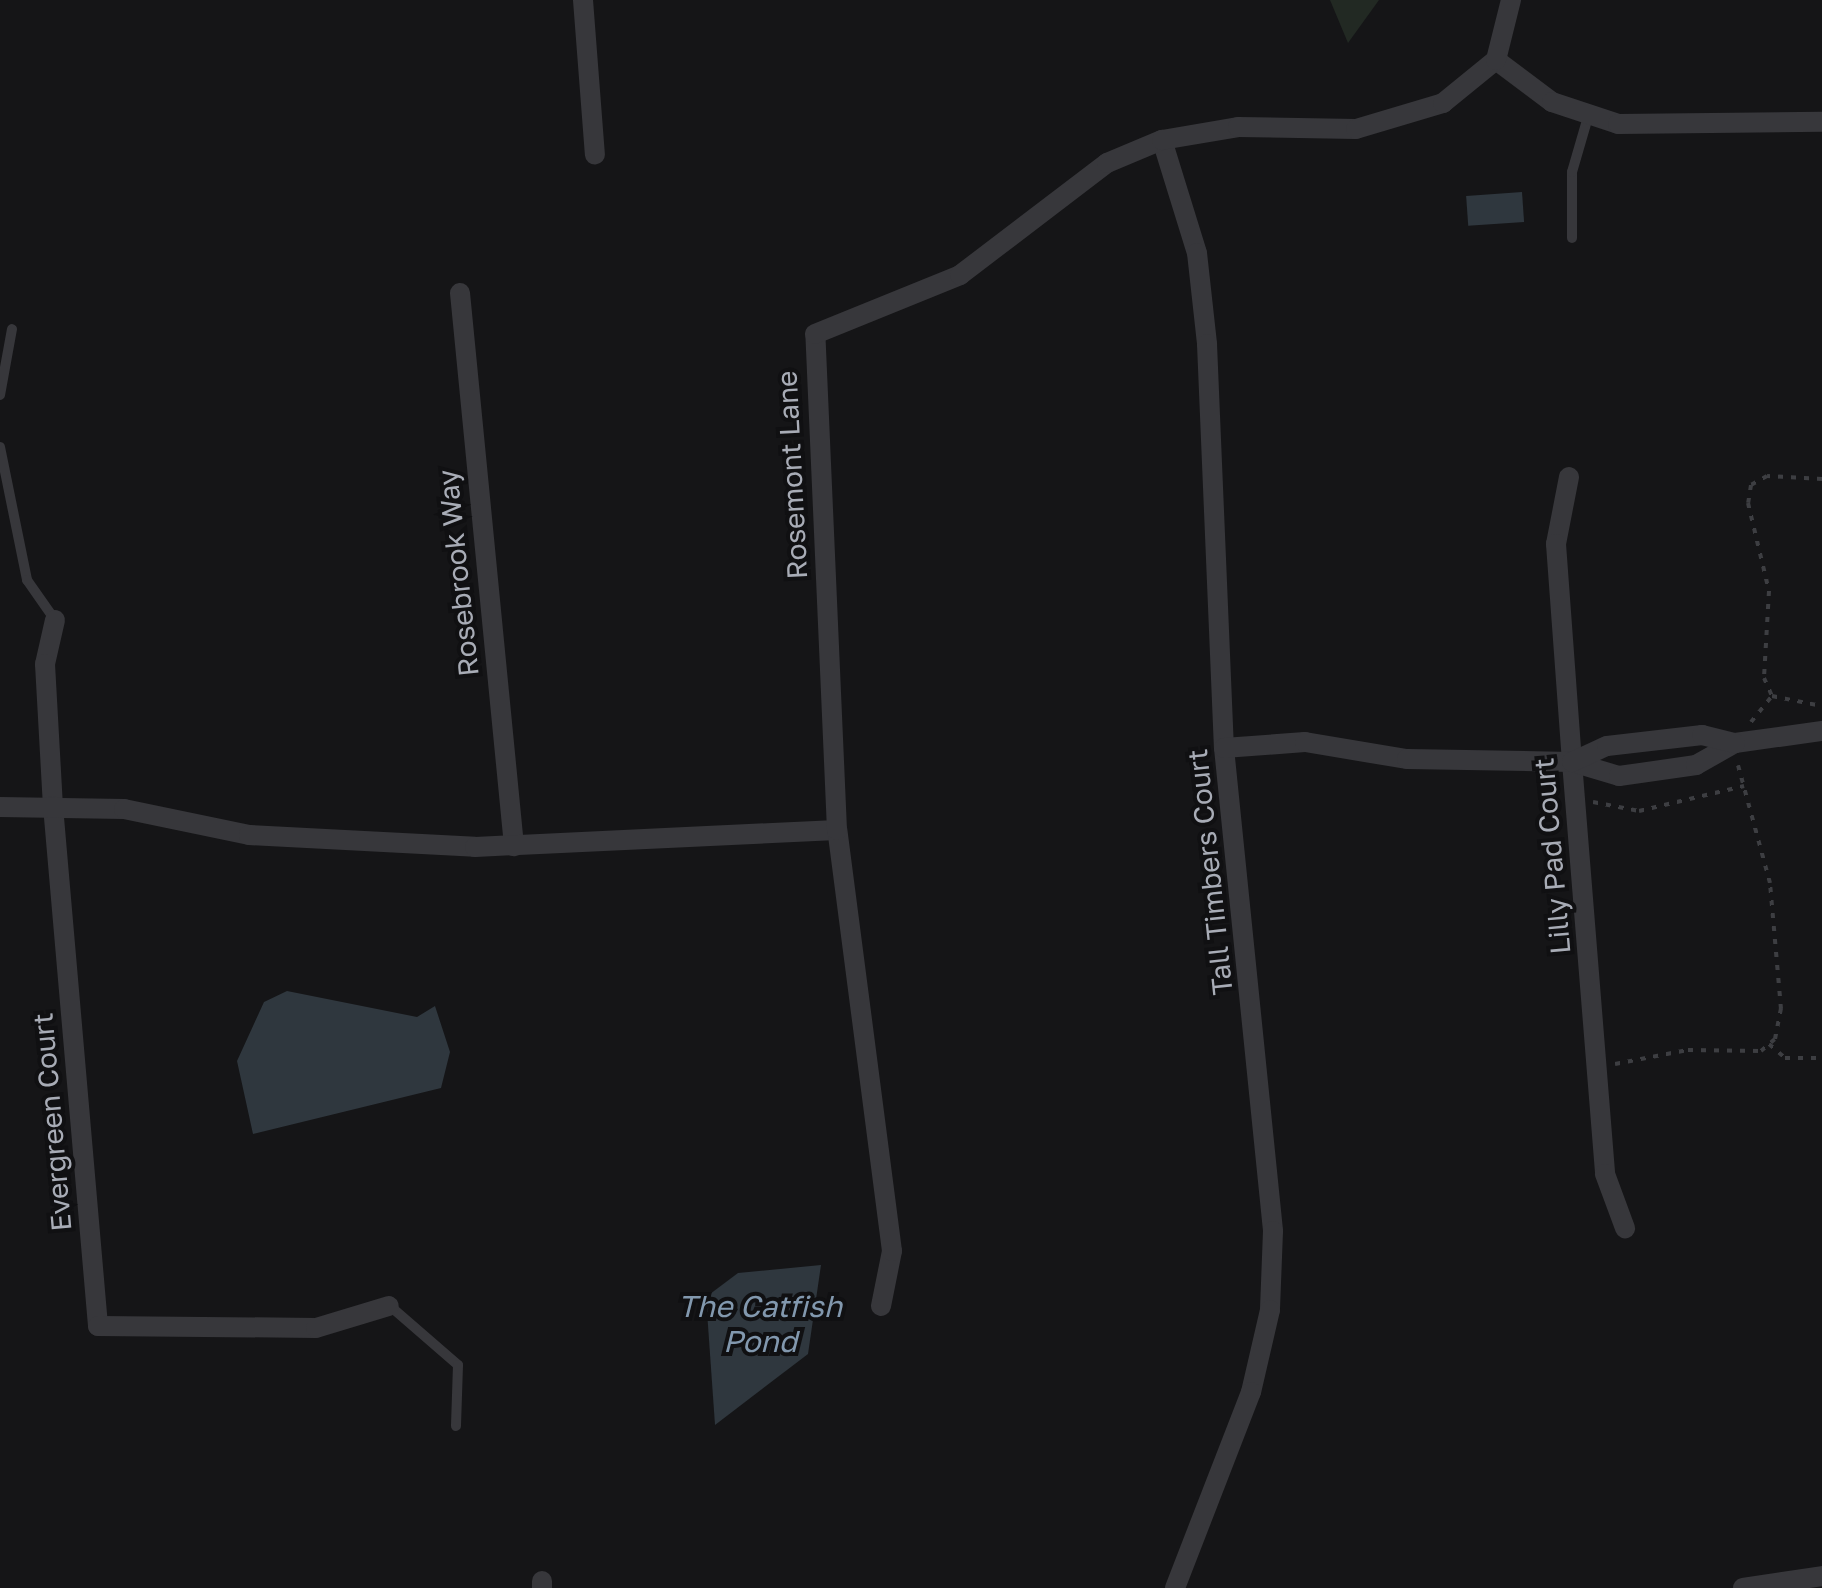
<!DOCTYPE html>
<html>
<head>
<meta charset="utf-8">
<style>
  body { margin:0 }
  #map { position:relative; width:1822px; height:1588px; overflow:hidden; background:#151517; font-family:"Golos Text",sans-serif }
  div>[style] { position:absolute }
  .green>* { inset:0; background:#222923 }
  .water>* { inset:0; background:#2f373e; transform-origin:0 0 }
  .path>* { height:4px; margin-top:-2px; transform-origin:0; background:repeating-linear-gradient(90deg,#3d3e42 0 5px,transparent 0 13px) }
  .service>* { height:10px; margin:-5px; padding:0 5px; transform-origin:5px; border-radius:5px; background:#37373b }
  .minor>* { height:20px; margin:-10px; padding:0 10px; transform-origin:10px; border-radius:10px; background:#37373b }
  span { translate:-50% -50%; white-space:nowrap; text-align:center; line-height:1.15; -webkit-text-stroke:8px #101012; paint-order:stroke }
  .street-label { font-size:28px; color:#a8acb6 }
  .water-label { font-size:30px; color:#8298ae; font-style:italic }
</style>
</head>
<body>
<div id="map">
  <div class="green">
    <i style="clip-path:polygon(1330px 0,1379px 0,1348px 43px)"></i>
  </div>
  <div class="water">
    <i style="left:1522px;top:192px;width:30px;height:56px;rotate:86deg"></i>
    <i style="clip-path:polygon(287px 991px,417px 1017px,435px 1006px,450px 1052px,441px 1088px,253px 1134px,237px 1061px,264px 1002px)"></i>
    <i style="clip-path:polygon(821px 1265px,808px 1354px,715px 1425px,706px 1297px,738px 1273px)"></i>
  </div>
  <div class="path">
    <i style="left:1822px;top:479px;width:55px;rotate:-176.9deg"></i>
    <i style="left:1767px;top:476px;width:18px;rotate:151deg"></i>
    <i style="left:1751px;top:485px;width:18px;rotate:99deg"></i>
    <i style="left:1748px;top:503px;width:90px;rotate:76.6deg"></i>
    <i style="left:1769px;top:591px;width:87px;rotate:93.3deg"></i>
    <i style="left:1764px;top:678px;width:20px;rotate:66deg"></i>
    <i style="left:1772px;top:696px;width:51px;rotate:11.3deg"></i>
    <i style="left:1751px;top:722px;width:33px;rotate:-51deg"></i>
    <i style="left:1593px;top:802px;width:47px;rotate:11.1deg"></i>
    <i style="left:1639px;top:811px;width:108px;rotate:-13.4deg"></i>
    <i style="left:1769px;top:1044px;width:21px;rotate:41deg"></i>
    <i style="left:1785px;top:1058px;width:37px"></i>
    <i style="left:1615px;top:1064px;width:74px;rotate:-10.9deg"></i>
    <i style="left:1688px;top:1050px;width:73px;rotate:0.8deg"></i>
    <i style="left:1761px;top:1051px;width:18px;rotate:-41deg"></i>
    <i style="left:1775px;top:1039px;width:31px;rotate:-79deg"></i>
    <i style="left:1781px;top:1009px;width:126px;rotate:-95deg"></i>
    <i style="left:1770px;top:883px;width:122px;rotate:-105.2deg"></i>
  </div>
  <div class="service">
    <i style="left:1572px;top:238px;width:66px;rotate:-90deg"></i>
    <i style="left:1572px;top:172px;width:57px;rotate:-73.8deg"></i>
    <i style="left:0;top:395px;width:67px;rotate:-79.7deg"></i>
    <i style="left:0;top:447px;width:136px;rotate:78.5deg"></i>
    <i style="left:27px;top:580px;width:49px;rotate:55deg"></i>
    <i style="left:390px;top:1306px;width:90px;rotate:40.9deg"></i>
    <i style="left:458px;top:1365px;width:61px;rotate:91.9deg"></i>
  </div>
  <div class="minor">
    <i style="left:583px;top:0;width:155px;rotate:85.6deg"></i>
    <i style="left:1496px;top:60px;width:70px;rotate:36.9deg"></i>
    <i style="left:1552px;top:102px;width:70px;rotate:18.4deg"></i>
    <i style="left:1618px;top:124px;width:204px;rotate:-0.6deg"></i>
    <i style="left:1162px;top:140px;width:118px;rotate:72.8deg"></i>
    <i style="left:1197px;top:253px;width:92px;rotate:83.7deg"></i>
    <i style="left:1207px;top:344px;width:404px;rotate:87.6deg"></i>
    <i style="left:1224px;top:748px;width:485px;rotate:84.2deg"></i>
    <i style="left:1273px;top:1231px;width:79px;rotate:92.2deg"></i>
    <i style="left:1270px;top:1310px;width:84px;rotate:103deg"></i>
    <i style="left:1251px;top:1392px;width:210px;rotate:111.2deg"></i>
    <i style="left:460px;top:293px;width:556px;rotate:84.42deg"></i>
    <i style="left:1569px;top:477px;width:68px;rotate:101deg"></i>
    <i style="left:1556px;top:544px;width:219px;rotate:85.8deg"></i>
    <i style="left:1572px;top:762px;width:413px;rotate:85.4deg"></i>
    <i style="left:1605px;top:1174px;width:58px;rotate:69.7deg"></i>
    <i style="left:55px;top:620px;width:45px;rotate:102.8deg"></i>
    <i style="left:45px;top:664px;width:142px;rotate:86.8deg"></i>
    <i style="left:53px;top:806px;width:522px;rotate:85.05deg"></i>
    <i style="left:98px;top:1326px;width:218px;rotate:0.5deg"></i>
    <i style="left:316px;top:1328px;width:76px;rotate:-16.8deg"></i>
    <i style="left:1224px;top:748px;width:81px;rotate:-4.2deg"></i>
    <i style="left:1305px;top:742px;width:103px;rotate:9.5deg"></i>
    <i style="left:1407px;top:759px;width:165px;rotate:1deg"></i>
    <i style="left:1572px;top:762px;width:49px;rotate:16.6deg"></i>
    <i style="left:1619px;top:776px;width:78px;rotate:-8.1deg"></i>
    <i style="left:1696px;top:765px;width:45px;rotate:-29.4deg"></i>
    <i style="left:1735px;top:743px;width:88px;rotate:-7.9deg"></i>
    <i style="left:1572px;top:762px;width:38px;rotate:-25deg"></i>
    <i style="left:1607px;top:746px;width:96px;rotate:-6.6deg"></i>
    <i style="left:1702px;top:735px;width:34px;rotate:14deg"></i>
    <i style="left:0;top:807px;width:124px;rotate:0.9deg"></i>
    <i style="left:124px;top:809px;width:128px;rotate:11.7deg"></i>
    <i style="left:249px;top:835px;width:226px;rotate:3deg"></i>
    <i style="left:475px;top:847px;width:362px;rotate:-2.7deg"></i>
    <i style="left:881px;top:1306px;width:56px;rotate:-78.7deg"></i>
    <i style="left:892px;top:1251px;width:425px;rotate:-97.4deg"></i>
    <i style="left:837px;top:830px;width:496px;rotate:-92.5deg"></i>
    <i style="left:815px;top:334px;width:157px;rotate:-22.1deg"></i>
    <i style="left:960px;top:275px;width:185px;rotate:-37.3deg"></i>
    <i style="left:1107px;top:163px;width:60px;rotate:-22.7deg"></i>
    <i style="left:1162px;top:140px;width:77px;rotate:-9.7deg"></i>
    <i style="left:1238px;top:127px;width:118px;rotate:1deg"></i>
    <i style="left:1356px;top:129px;width:91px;rotate:-16.6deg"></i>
    <i style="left:1443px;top:103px;width:68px;rotate:-39.1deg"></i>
    <i style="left:1496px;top:60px;width:62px;rotate:-76deg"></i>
    <i style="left:542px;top:1588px;width:7px;rotate:-90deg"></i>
    <i style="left:1743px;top:1588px;width:80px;rotate:-8.6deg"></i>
  </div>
  <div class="street-label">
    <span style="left:792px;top:475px;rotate:-93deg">Rosemont Lane</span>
    <span style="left:458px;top:573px;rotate:-96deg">Rosebrook Way</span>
    <span style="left:1552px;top:856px;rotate:-95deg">Lilly Pad Court</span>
    <span style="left:1210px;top:872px;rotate:-96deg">Tall Timbers Court</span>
    <span style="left:52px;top:1122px;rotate:-95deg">Evergreen Court</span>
  </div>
  <div class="water-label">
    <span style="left:760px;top:1323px">The Catfish<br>Pond</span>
  </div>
</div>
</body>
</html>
